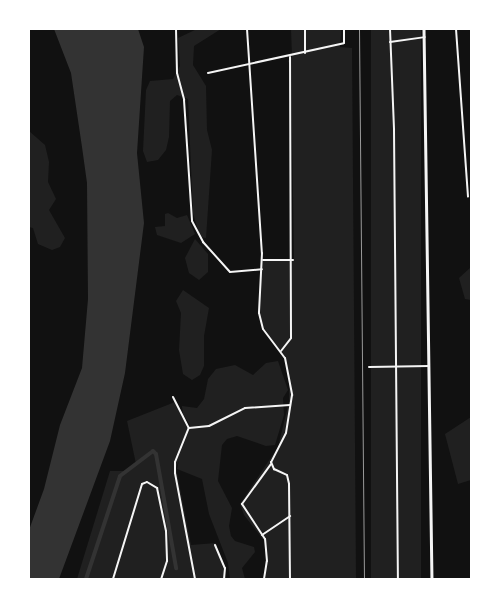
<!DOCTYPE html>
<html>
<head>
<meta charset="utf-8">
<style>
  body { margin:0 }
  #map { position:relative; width:500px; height:608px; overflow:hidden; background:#111; font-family:"Sofia Sans Condensed",sans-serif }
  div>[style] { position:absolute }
  .green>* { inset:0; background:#202020; transform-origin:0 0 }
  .water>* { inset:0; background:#333 }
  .canal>* { height:4px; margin:-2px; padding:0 2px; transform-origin:2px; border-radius:2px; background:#333 }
  .minor>* { height:2px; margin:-1px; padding:0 1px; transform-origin:1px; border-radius:1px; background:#f5f5f5 }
  .tertiary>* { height:2.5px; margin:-1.25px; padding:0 1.25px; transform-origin:1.25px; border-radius:1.25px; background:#f5f5f5 }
  .rail>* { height:1px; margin:-0.5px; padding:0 0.5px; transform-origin:0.5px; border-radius:0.5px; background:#9a9a9a }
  span { translate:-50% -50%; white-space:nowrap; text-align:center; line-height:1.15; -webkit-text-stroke:5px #fff; paint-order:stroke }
  .frame { position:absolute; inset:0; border:30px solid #fff; pointer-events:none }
</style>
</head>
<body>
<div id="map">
  <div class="green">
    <i style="clip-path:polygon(197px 29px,221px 29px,194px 46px,193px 65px,206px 86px,207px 130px,212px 150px,206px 238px,200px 237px,193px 213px,188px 99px,177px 95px,170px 101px,169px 137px,166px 150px,158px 160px,147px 162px,143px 151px,146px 90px,150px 81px,173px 79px,180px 66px,178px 38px)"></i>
    <i style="clip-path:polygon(291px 29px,341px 29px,340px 47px,352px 48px,356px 579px,266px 579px,265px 542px,244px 515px,240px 504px,278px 447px,289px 402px,289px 375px,284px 357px,260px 322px,261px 261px,294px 259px,291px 67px,288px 61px,292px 57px)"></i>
    <i style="left:371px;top:29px;width:50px;height:550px"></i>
    <i style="clip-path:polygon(29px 131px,45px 145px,49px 162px,48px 182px,56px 199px,49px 210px,65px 238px,60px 247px,52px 250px,38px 244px,33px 228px,29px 227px)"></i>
    <i style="clip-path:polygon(168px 213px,177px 218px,187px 215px,195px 234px,181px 243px,157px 235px,155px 227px,165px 226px,165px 214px)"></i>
    <i style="clip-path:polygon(195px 239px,208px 254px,208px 272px,199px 280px,189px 273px,185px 258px)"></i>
    <i style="clip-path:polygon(471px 267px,471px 300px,465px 299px,459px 278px)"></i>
    <i style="clip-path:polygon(183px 290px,209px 308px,204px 336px,204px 366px,200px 375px,192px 380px,183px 374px,179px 350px,181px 313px,176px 301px)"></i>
    <i style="clip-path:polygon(278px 361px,288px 390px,283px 398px,284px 415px,275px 445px,266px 446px,237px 436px,227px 439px,222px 445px,218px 481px,232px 508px,229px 526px,231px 536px,235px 541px,254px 547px,255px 552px,242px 568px,245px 579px,230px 579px,228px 563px,209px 514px,202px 479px,177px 469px,179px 460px,176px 468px,191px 545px,216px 543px,226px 579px,77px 579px,110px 471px,125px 471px,136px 464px,127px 421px,175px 402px,189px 432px,190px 425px,183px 414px,182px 406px,197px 408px,204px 399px,208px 379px,216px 369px,235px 365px,253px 375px,266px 363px)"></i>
    <i style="clip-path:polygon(471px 417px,471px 480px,458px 484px,445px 434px)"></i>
  </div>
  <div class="water">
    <i style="clip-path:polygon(54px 29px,138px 29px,144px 47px,137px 153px,144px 223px,125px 373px,110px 441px,59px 579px,29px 579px,29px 530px,44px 489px,60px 425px,82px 368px,88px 299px,87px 183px,82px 147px,71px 73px)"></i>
  </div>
  <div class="canal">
    <i style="left:86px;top:579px;width:108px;rotate:-71.7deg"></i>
    <i style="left:120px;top:476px;width:41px;rotate:-37.1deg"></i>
    <i style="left:153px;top:451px;width:4px;rotate:45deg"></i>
    <i style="left:156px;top:454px;width:116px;rotate:80deg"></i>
  </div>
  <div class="minor">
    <i style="left:176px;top:29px;width:44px;rotate:88.7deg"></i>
    <i style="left:177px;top:73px;width:28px;rotate:75deg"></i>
    <i style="left:184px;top:100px;width:121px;rotate:86.2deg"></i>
    <i style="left:192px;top:221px;width:24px;rotate:62deg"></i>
    <i style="left:203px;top:242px;width:40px;rotate:48deg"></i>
    <i style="left:230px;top:272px;width:32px;rotate:-5deg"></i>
    <i style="left:185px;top:29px;width:6px"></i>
    <i style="left:247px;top:29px;width:225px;rotate:86.2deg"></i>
    <i style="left:262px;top:253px;width:60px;rotate:92.9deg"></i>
    <i style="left:259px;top:313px;width:16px;rotate:76deg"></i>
    <i style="left:263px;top:329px;width:36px;rotate:53deg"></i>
    <i style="left:285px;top:358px;width:38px;rotate:79deg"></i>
    <i style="left:292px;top:395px;width:38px;rotate:99deg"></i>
    <i style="left:286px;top:433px;width:33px;rotate:117deg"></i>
    <i style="left:271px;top:462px;width:8px;rotate:67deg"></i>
    <i style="left:274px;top:469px;width:14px;rotate:25deg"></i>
    <i style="left:287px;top:475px;width:9px;rotate:77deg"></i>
    <i style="left:289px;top:484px;width:95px;rotate:89.4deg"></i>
    <i style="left:390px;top:29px;width:101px;rotate:87.7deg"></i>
    <i style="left:394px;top:130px;width:449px;rotate:89.5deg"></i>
    <i style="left:456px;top:29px;width:168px;rotate:85.9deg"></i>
    <i style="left:390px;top:42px;width:35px;rotate:-8deg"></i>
    <i style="left:305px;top:53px;width:24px;rotate:-90deg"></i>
    <i style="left:208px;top:73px;width:139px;rotate:-12.4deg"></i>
    <i style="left:344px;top:43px;width:14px;rotate:-90deg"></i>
    <i style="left:263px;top:260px;width:30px"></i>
    <i style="left:281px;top:351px;width:16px;rotate:-52deg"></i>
    <i style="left:291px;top:338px;width:281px;rotate:-90.2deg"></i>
    <i style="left:369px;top:367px;width:60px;rotate:-1deg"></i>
    <i style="left:173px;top:397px;width:35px;rotate:63deg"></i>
    <i style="left:262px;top:535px;width:34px;rotate:-34deg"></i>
    <i style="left:215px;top:545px;width:25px;rotate:67deg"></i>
    <i style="left:225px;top:568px;width:11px;rotate:95deg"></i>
    <i style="left:113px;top:579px;width:99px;rotate:-73deg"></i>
    <i style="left:142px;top:484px;width:5px;rotate:-22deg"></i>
    <i style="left:147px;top:482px;width:12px;rotate:31deg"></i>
    <i style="left:157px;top:488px;width:44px;rotate:78.2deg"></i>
    <i style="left:166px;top:531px;width:30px;rotate:88deg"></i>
    <i style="left:167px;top:561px;width:19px;rotate:108deg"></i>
    <i style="left:195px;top:579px;width:108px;rotate:-100.7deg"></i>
    <i style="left:175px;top:473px;width:11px;rotate:-90deg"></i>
    <i style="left:175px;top:462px;width:37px;rotate:-68deg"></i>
    <i style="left:189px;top:428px;width:20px;rotate:-6deg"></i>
    <i style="left:209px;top:426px;width:40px;rotate:-26.6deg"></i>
    <i style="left:245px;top:408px;width:45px;rotate:-3.8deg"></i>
    <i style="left:264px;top:579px;width:18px;rotate:-81deg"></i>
    <i style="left:267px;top:561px;width:22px;rotate:-95deg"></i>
    <i style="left:265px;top:539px;width:42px;rotate:-123.3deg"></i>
    <i style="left:242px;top:504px;width:49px;rotate:-54.1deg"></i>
  </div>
  <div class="tertiary">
    <i style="left:424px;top:29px;width:550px;rotate:89.17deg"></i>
  </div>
  <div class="rail">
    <i style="left:359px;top:29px;width:550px;rotate:89.48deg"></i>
  </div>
  <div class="frame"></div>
</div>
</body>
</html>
